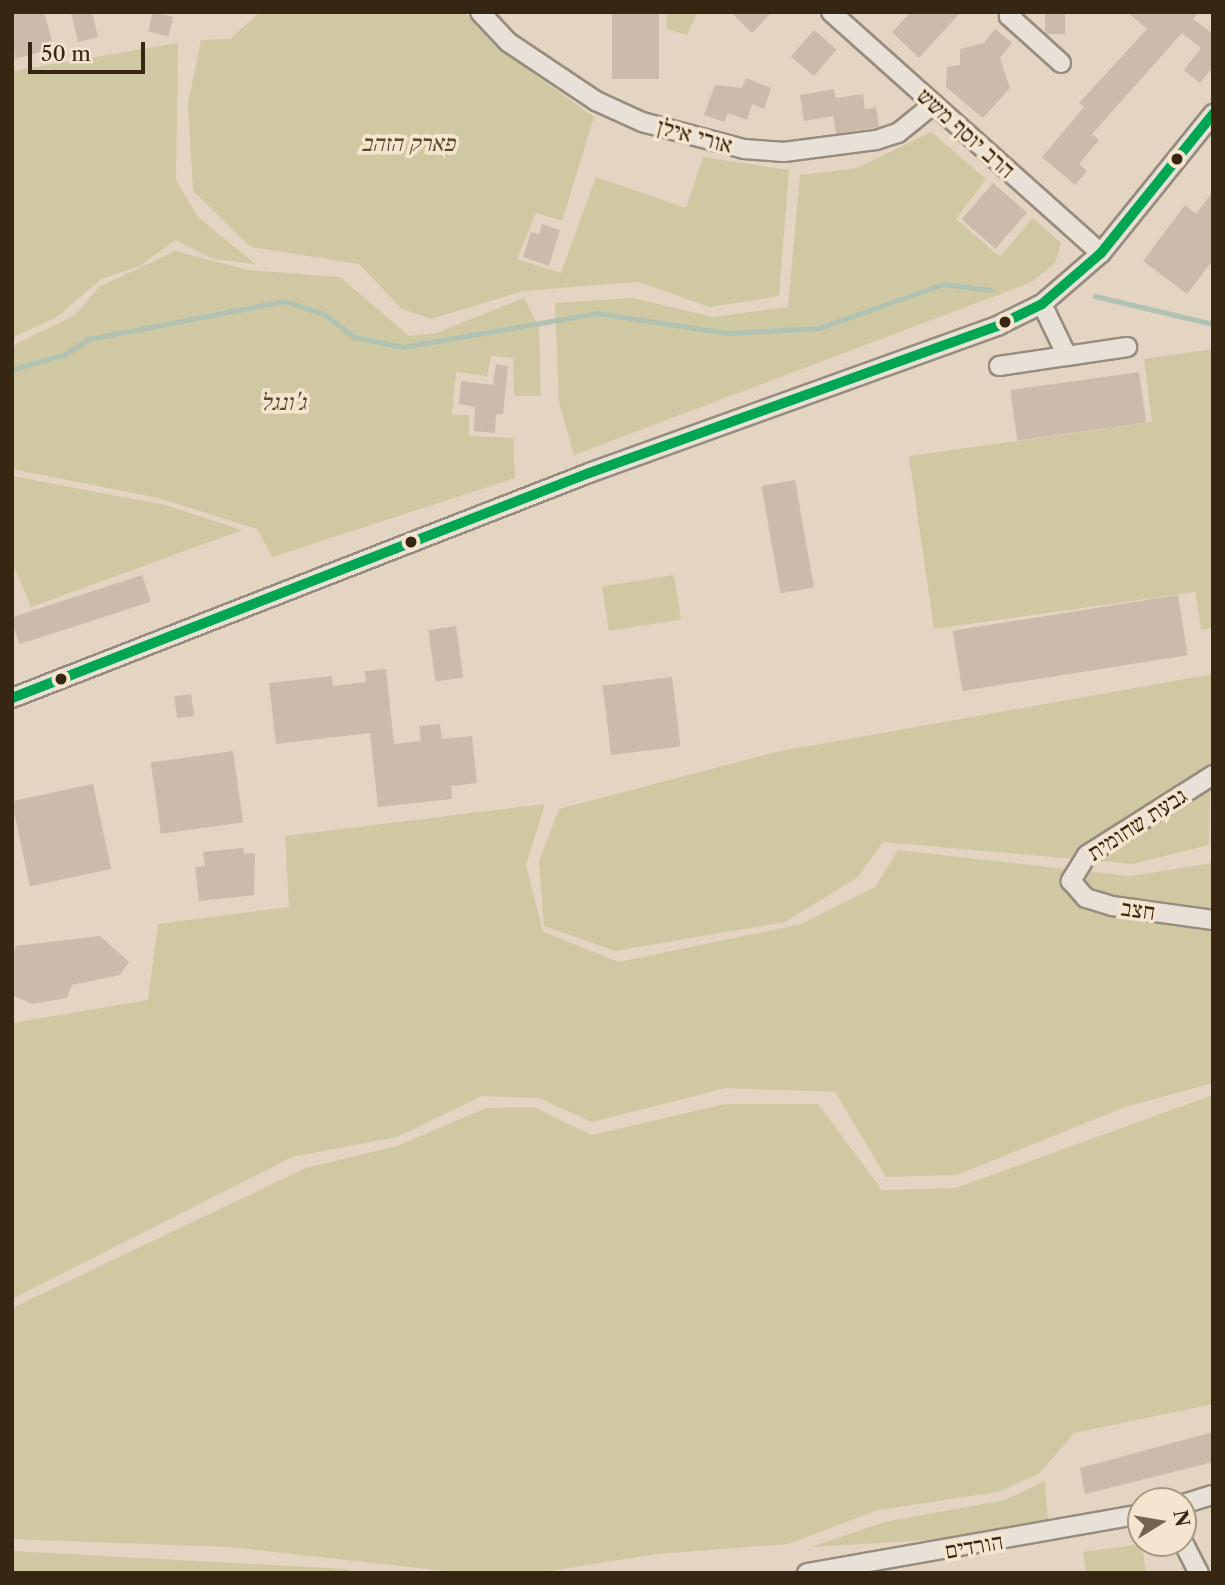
<!DOCTYPE html>
<html>
<head>
<meta charset="utf-8">
<style>
  body { margin:0 }
  #map { position:relative; width:1225px; height:1585px; overflow:hidden; background:#e3d5c1; font-family:"Libre Caslon Text","Frank Ruhl Libre",serif }
  div>[style] { position:absolute }
  .green>* { inset:0; background:#d0c8a2; transform-origin:0 0 }
  .stream>* { height:4.5px; margin:-2.25px; padding:0 2.25px; transform-origin:2.25px; border-radius:2.25px; background:#b1c2b2 }
  .building>* { inset:0; background:#cba; transform-origin:0 0 }
  .roads { filter:drop-shadow(2px 0 #978c7e) drop-shadow(-2px 0 #978c7e) drop-shadow(0 2px #978c7e) drop-shadow(0 -2px #978c7e) }
  .minor>* { height:18px; margin:-9px; padding:0 9px; transform-origin:9px; border-radius:9px; background:#e8e1d7 }
  .bus-1>* { height:10px; margin:-5px; padding:0 5px; transform-origin:5px; border-radius:5px; background:#00a651 }
  .dots>* { width:19px; height:19px; translate:-50% -50%; box-sizing:border-box; border:4px solid #f6e5ce; border-radius:50% }
  span { translate:-50% -50%; white-space:nowrap; text-align:center; line-height:1.15; -webkit-text-stroke:7px #f6e5ce; paint-order:stroke }
  .street-label { font-size:23px; color:#372611 }
  .park-label { font-size:23px; color:#594c2f; font-style:italic }
  .frame { position:absolute; inset:0; border:14px solid #372611; pointer-events:none }
  .north { position:absolute; left:1127px; top:1487px; width:70px; height:70px; box-sizing:border-box; background:#f6e5ce; border:2px solid #aa9982; border-radius:50%; rotate:79deg; font-size:19px; font-weight:700; line-height:28px; text-align:center; color:#372611 }
  .north::after { content:''; display:block; margin:auto; width:24px; height:32px; background:#73634f; clip-path:polygon(50% 0,100% 100%,50% 72%,0 100%) }
  .scale { position:absolute; left:28px; top:42px; width:117px; height:32px; box-sizing:border-box; border:4px solid #372611; border-top:0; padding-left:9px; font-size:21px; line-height:24px; white-space:nowrap; color:#372611; -webkit-text-stroke:5px #f6e5ce; paint-order:stroke }
</style>
</head>
<body>
<div id="map">
  <div class="green">
    <i style="clip-path:polygon(260px 12px,464px 12px,495px 46px,594px 117px,562px 221px,536px 213px,517px 259px,561px 273px,596px 177px,686px 208px,703px 157px,789px 170px,779px 296px,710px 307px,639px 282px,610px 284px,523px 291px,431px 319px,402px 309px,359px 264px,251px 247px,193px 191px,188px 103px,201px 40px,230px 39px)"></i>
    <i style="clip-path:polygon(666px 12px,698px 12px,687px 35px,667px 29px)"></i>
    <i style="clip-path:polygon(178px 43px,176px 180px,198px 217px,255px 264px,213px 259px,175px 240px,140px 266px,101px 279px,57px 317px,12px 338px,12px 71px)"></i>
    <i style="clip-path:polygon(931px 132px,986px 179px,956px 219px,1000px 257px,1033px 218px,1061px 243px,1055px 263px,1032px 282px,574px 455px,559px 402px,555px 303px,633px 298px,713px 317px,788px 307px,800px 175px,857px 168px)"></i>
    <i style="clip-path:polygon(175px 251px,248px 270px,340px 277px,409px 336px,436px 333px,524px 298px,539px 327px,541px 396px,514px 396px,513px 358px,491px 356px,487px 376px,456px 372px,452px 415px,469px 415px,469px 436px,513px 438px,515px 478px,272px 557px,257px 529px,158px 498px,12px 469px,12px 346px,75px 315px,99px 287px)"></i>
    <i style="clip-path:polygon(1213px 349px,1213px 628px,1201px 630px,1195px 592px,934px 629px,909px 456px,1152px 422px,1144px 359px)"></i>
    <i style="clip-path:polygon(12px 476px,165px 505px,242px 530px,31px 607px,12px 562px)"></i>
    <i style="left:674px;top:575px;width:45px;height:73px;rotate:81deg"></i>
    <i style="clip-path:polygon(1213px 674px,1209px 845px,1133px 864px,883px 842px,858px 877px,785px 922px,615px 951px,544px 926px,539px 861px,559px 809px,776px 752px)"></i>
    <i style="clip-path:polygon(545px 804px,526px 865px,543px 932px,619px 962px,801px 924px,875px 887px,898px 850px,1131px 876px,1213px 863px,1213px 1083px,1125px 1107px,957px 1175px,886px 1177px,835px 1092px,726px 1088px,592px 1122px,539px 1098px,482px 1096px,397px 1137px,292px 1157px,12px 1299px,12px 1023px,148px 1000px,158px 924px,289px 907px,285px 836px)"></i>
    <i style="clip-path:polygon(1213px 1095px,1213px 1404px,1074px 1433px,1039px 1474px,998px 1492px,878px 1510px,788px 1544px,657px 1554px,537px 1573px,463px 1573px,229px 1547px,12px 1539px,12px 1308px,306px 1168px,397px 1146px,486px 1108px,533px 1107px,592px 1135px,725px 1104px,818px 1104px,882px 1190px,956px 1188px)"></i>
    <i style="clip-path:polygon(1045px 1481px,1048px 1522px,928px 1540px,811px 1547px,884px 1522px,1005px 1500px)"></i>
    <i style="clip-path:polygon(1142px 1544px,1146px 1573px,1086px 1573px,1083px 1552px)"></i>
    <i style="clip-path:polygon(12px 1551px,346px 1569px,357px 1573px,12px 1573px)"></i>
  </div>
  <div class="stream">
    <i style="left:1095px;top:296px;width:121px;rotate:13.3deg"></i>
    <i style="left:12px;top:369px;width:54px;rotate:-15.1deg"></i>
    <i style="left:64px;top:355px;width:30px;rotate:-33deg"></i>
    <i style="left:89px;top:339px;width:199px;rotate:-11deg"></i>
    <i style="left:284px;top:301px;width:42px;rotate:18deg"></i>
    <i style="left:324px;top:314px;width:38px;rotate:37deg"></i>
    <i style="left:354px;top:337px;width:50px;rotate:11.5deg"></i>
    <i style="left:403px;top:347px;width:197px;rotate:-9.9deg"></i>
    <i style="left:597px;top:313px;width:133px;rotate:8.7deg"></i>
    <i style="left:728px;top:333px;width:91px;rotate:-3.1deg"></i>
    <i style="left:819px;top:328px;width:133px;rotate:-19.4deg"></i>
    <i style="left:944px;top:284px;width:47px;rotate:7.3deg"></i>
  </div>
  <div class="building">
    <i style="clip-path:polygon(12px 12px,44px 12px,54px 48px,15px 59px)"></i>
    <i style="clip-path:polygon(71px 12px,92px 12px,98px 37px,78px 42px)"></i>
    <i style="left:153px;top:12px;width:21px;height:20px;rotate:14deg"></i>
    <i style="left:612px;top:12px;width:47px;height:67px"></i>
    <i style="clip-path:polygon(731px 12px,772px 12px,752px 33px)"></i>
    <i style="clip-path:polygon(911px 12px,961px 12px,919px 58px,892px 32px)"></i>
    <i style="left:1045px;top:12px;width:20px;height:22px"></i>
    <i style="clip-path:polygon(1127px 12px,1199px 12px,1193px 19px,1213px 34px,1213px 67px,1200px 83px,1184px 70px,1201px 48px,1182px 33px,1092px 134px,1099px 140px,1079px 164px,1087px 171px,1075px 185px,1042px 157px,1084px 107px,1079px 103px,1147px 29px)"></i>
    <i style="clip-path:polygon(995px 29px,1012px 43px,1000px 58px,1010px 88px,983px 118px,946px 87px,947px 67px,960px 65px,960px 49px,984px 43px)"></i>
    <i style="left:814px;top:30px;width:30px;height:35px;rotate:41deg"></i>
    <i style="clip-path:polygon(746px 78px,771px 88px,764px 109px,752px 104px,747px 120px,728px 113px,724px 122px,704px 115px,715px 85px,742px 88px)"></i>
    <i style="clip-path:polygon(834px 89px,836px 98px,863px 94px,865px 109px,876px 107px,879px 127px,836px 134px,833px 116px,804px 121px,800px 95px)"></i>
    <i style="left:993px;top:183px;width:45px;height:48px;rotate:41deg"></i>
    <i style="clip-path:polygon(1213px 191px,1213px 260px,1187px 294px,1143px 261px,1185px 205px,1196px 214px)"></i>
    <i style="clip-path:polygon(542px 224px,560px 230px,549px 266px,523px 257px,531px 232px,539px 234px)"></i>
    <i style="clip-path:polygon(496px 364px,508px 366px,503px 414px,496px 414px,495px 433px,474px 431px,475px 407px,459px 404px,461px 381px,493px 385px)"></i>
    <i style="left:1139px;top:372px;width:51px;height:130px;rotate:82deg"></i>
    <i style="left:795px;top:480px;width:109px;height:34px;rotate:80deg"></i>
    <i style="left:142px;top:575px;width:28px;height:138px;rotate:72deg"></i>
    <i style="left:1178px;top:595px;width:61px;height:228px;rotate:81deg"></i>
    <i style="left:456px;top:626px;width:52px;height:28px;rotate:82deg"></i>
    <i style="clip-path:polygon(386px 669px,394px 744px,421px 741px,419px 726px,440px 724px,442px 739px,472px 736px,477px 783px,451px 786px,452px 799px,378px 807px,370px 733px,276px 744px,269px 683px,332px 676px,333px 686px,366px 682px,365px 671px)"></i>
    <i style="left:672px;top:677px;width:70px;height:70px;rotate:83deg"></i>
    <i style="left:191px;top:694px;width:22px;height:17px;rotate:82deg"></i>
    <i style="left:233px;top:751px;width:72px;height:83px;rotate:82deg"></i>
    <i style="left:93px;top:784px;width:87px;height:83px;rotate:78deg"></i>
    <i style="clip-path:polygon(243px 848px,244px 854px,255px 853px,254px 895px,199px 901px,195px 867px,205px 866px,203px 852px)"></i>
    <i style="clip-path:polygon(100px 936px,129px 962px,120px 975px,72px 985px,67px 998px,32px 1004px,12px 995px,15px 946px)"></i>
    <i style="clip-path:polygon(1213px 1432px,1213px 1462px,1085px 1494px,1080px 1468px)"></i>
  </div>
  <div class="roads">
    <div class="minor">
      <i style="left:480px;top:12px;width:41px;rotate:47deg"></i>
      <i style="left:508px;top:42px;width:106px;rotate:33.8deg"></i>
      <i style="left:596px;top:101px;width:51px;rotate:24.5deg"></i>
      <i style="left:642px;top:122px;width:106px;rotate:14.8deg"></i>
      <i style="left:744px;top:149px;width:40px;rotate:4.3deg"></i>
      <i style="left:784px;top:152px;width:93px;rotate:-7.4deg"></i>
      <i style="left:876px;top:140px;width:23px;rotate:-18deg"></i>
      <i style="left:898px;top:133px;width:46px;rotate:-38.9deg"></i>
      <i style="left:831px;top:12px;width:362px;rotate:41.8deg"></i>
      <i style="left:1013px;top:12px;width:6px;rotate:135deg"></i>
      <i style="left:1009px;top:16px;width:70px;rotate:42.1deg"></i>
      <i style="left:1042px;top:304px;width:58px;rotate:64.3deg"></i>
      <i style="left:1067px;top:356px;width:61px;rotate:-8.5deg"></i>
      <i style="left:999px;top:366px;width:69px;rotate:-8.4deg"></i>
      <i style="left:12px;top:698px;width:619px;rotate:-21.3deg"></i>
      <i style="left:589px;top:473px;width:436px;rotate:-19.8deg"></i>
      <i style="left:999px;top:325px;width:48px;rotate:-26deg"></i>
      <i style="left:1042px;top:304px;width:78px;rotate:-40.8deg"></i>
      <i style="left:1101px;top:253px;width:179px;rotate:-51.1deg"></i>
      <i style="left:1213px;top:775px;width:149px;rotate:147.6deg"></i>
      <i style="left:1087px;top:855px;width:31px;rotate:122deg"></i>
      <i style="left:1071px;top:881px;width:23px;rotate:49deg"></i>
      <i style="left:1086px;top:898px;width:27px;rotate:17deg"></i>
      <i style="left:1112px;top:906px;width:102px;rotate:7.9deg"></i>
      <i style="left:1183px;top:1504px;width:31px;rotate:-17deg"></i>
      <i style="left:1183px;top:1542px;width:35px;rotate:63deg"></i>
      <i style="left:807px;top:1573px;width:339px;rotate:-10deg"></i>
    </div>
  </div>
  <div class="bus-1">
    <i style="left:12px;top:698px;width:619px;rotate:-21.3deg"></i>
    <i style="left:589px;top:473px;width:436px;rotate:-19.8deg"></i>
    <i style="left:999px;top:325px;width:48px;rotate:-26deg"></i>
    <i style="left:1042px;top:304px;width:78px;rotate:-40.8deg"></i>
    <i style="left:1101px;top:253px;width:179px;rotate:-51.1deg"></i>
  </div>
  <div class="dots">
    <i style="left:1177px;top:159px;background:#372611"></i>
    <i style="left:1005px;top:322px;background:#372611"></i>
    <i style="left:411px;top:542px;background:#372611"></i>
    <i style="left:61px;top:679px;background:#372611"></i>
  </div>
  <div class="street-label">
    <span style="left:966px;top:133px;rotate:42deg">הרב יוסף משש</span>
    <span style="left:695px;top:136px;rotate:15deg">אורי אילן</span>
    <span style="left:1137px;top:824px;rotate:-33deg">גבעת שחומית</span>
    <span style="left:1138px;top:910px;rotate:8deg">חצב</span>
    <span style="left:974px;top:1546px;rotate:-10deg">הורדים</span>
  </div>
  <div class="park-label">
    <span style="left:408px;top:143px">פארק הזהב</span>
    <span style="left:283px;top:402px">ג'ונגל</span>
  </div>
  <div class="frame"></div>
  <div class="north">N</div>
  <div class="scale">50 m</div>
</div>
</body>
</html>
